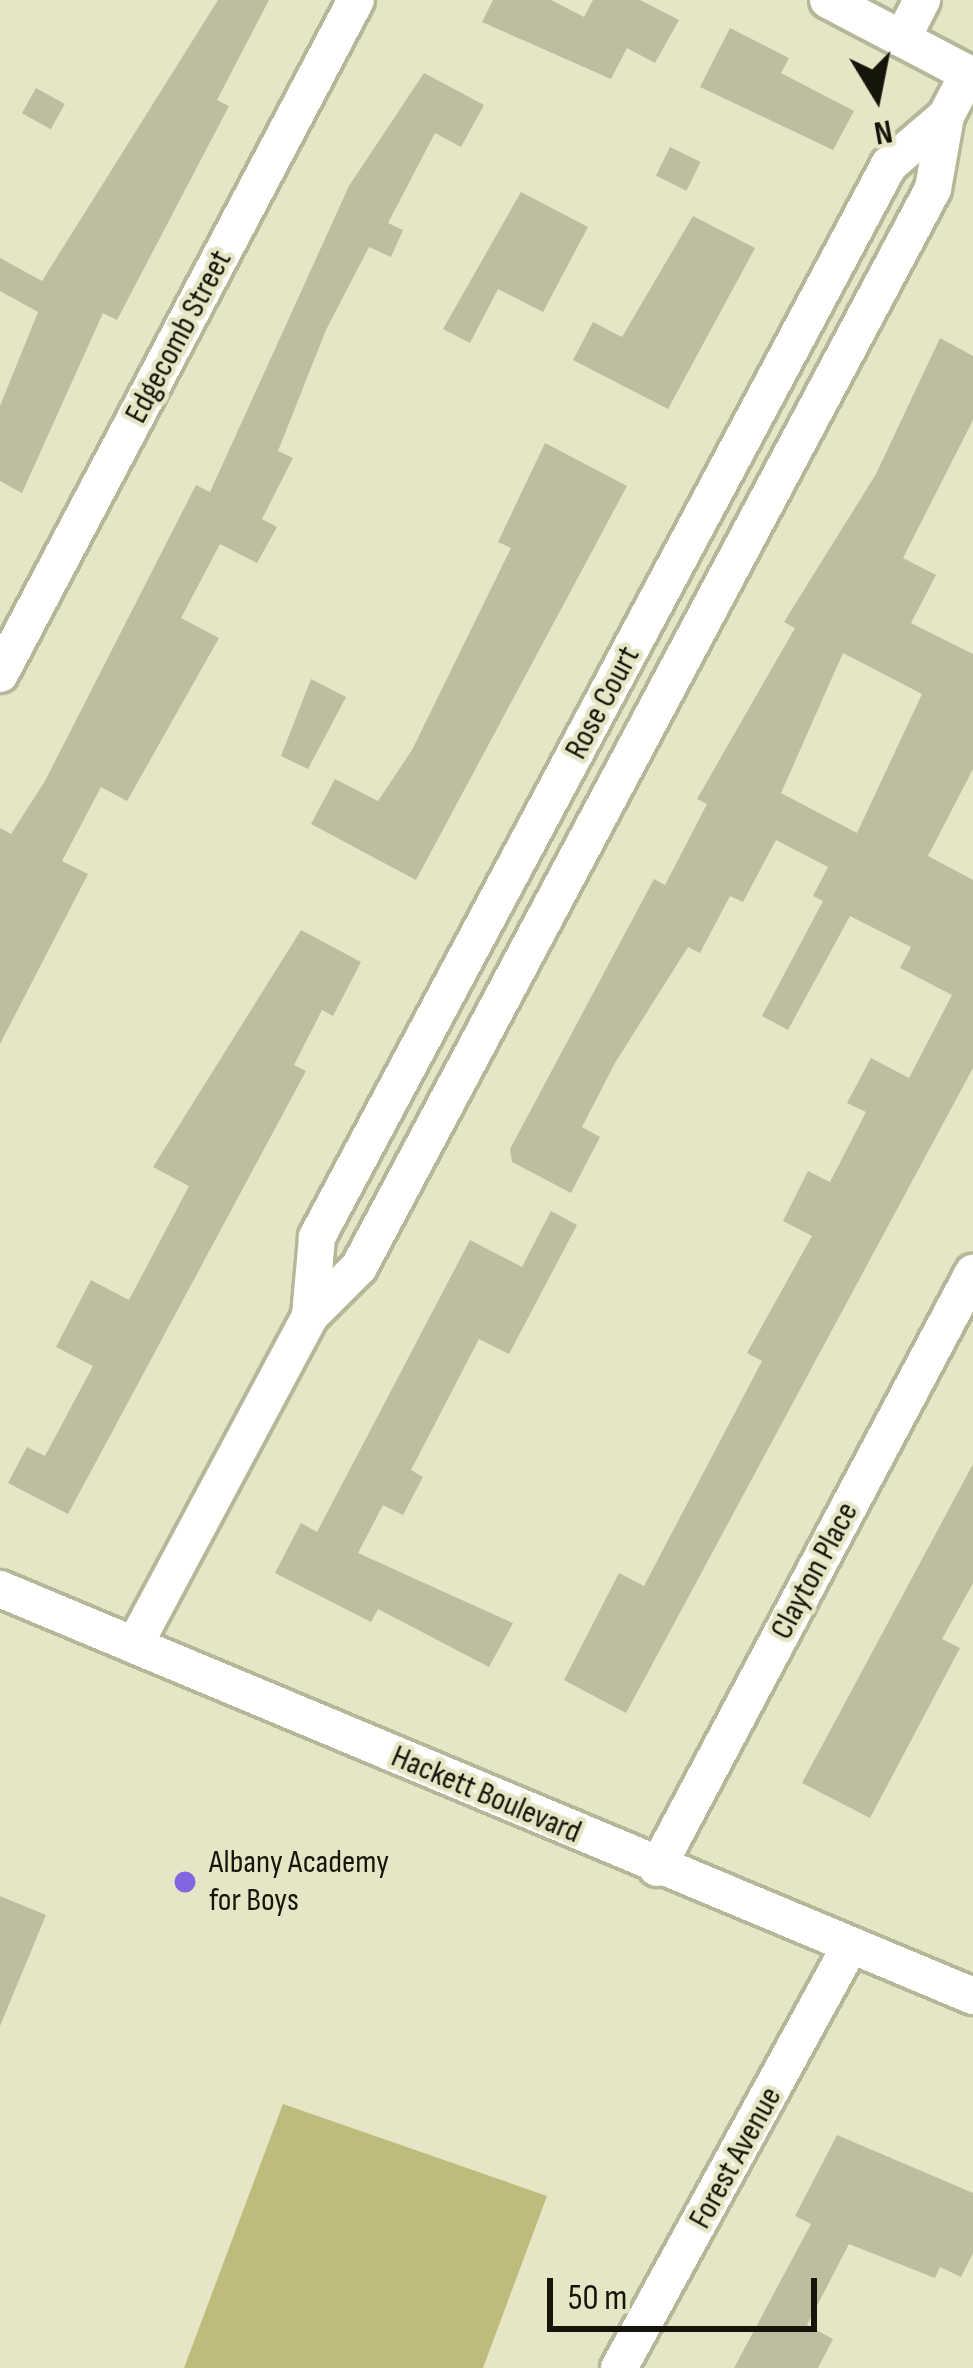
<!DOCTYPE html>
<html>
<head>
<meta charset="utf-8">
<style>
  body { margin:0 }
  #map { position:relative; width:973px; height:2368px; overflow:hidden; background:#e6e6c7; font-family:"Sofia Sans Condensed",sans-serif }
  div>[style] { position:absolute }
  .green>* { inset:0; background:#bdbc7c }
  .building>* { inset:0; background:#bdbd9f; transform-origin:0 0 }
  .roads { filter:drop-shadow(3px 0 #b6b798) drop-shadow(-3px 0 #b6b798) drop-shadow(0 3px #b6b798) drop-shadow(0 -3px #b6b798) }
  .minor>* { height:36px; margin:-18px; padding:0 18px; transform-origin:18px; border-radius:18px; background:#fff }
  .dots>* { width:33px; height:33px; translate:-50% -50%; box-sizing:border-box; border:6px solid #e6e6c7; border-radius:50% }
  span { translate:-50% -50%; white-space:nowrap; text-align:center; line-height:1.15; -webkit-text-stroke:9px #e6e6c7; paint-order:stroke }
  .street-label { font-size:33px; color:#151509 }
  .poi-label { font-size:33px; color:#151509 }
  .left { translate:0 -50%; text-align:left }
  .north { position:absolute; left:817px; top:36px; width:120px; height:120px; -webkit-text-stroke:9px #e6e6c7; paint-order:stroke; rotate:170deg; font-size:33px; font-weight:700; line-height:48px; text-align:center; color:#151509 }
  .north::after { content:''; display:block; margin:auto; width:42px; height:54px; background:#151509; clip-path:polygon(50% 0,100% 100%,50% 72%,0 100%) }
  .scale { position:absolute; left:547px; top:2278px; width:270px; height:54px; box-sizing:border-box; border:6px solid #151509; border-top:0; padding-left:15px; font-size:36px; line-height:42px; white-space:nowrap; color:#151509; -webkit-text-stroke:9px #e6e6c7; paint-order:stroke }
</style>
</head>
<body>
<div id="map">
  <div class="green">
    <i style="clip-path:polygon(283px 2104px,547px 2196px,483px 2368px,184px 2368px)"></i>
  </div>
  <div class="building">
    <i style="clip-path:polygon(218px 0,269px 0,217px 100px,229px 106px,117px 320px,103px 313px,22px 493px,0 481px,0 406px,38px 312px,0 291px,0 258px,42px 281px)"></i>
    <i style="clip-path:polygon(493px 0,551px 0,584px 17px,593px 0,640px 0,679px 20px,655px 63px,627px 48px,611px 79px,482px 22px)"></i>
    <i style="clip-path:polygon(730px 28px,789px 58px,781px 73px,854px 111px,833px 150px,700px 87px)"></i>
    <i style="clip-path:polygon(424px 73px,484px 105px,461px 147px,435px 133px,388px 223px,403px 230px,391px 257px,369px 247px,326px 330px,278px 451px,293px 458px,262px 519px,277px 527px,257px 563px,220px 544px,181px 618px,219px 638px,127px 801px,101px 787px,62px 861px,88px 874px,0 1044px,0 828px,11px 834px,45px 781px,196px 485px,210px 492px,349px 186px)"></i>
    <i style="left:36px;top:88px;width:33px;height:29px;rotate:29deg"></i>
    <i style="left:670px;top:147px;width:34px;height:32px;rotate:26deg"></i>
    <i style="clip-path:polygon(521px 192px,588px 227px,543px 312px,498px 289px,470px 343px,443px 329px)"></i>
    <i style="clip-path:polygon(693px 216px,755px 248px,668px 409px,573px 360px,593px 322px,622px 337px)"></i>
    <i style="clip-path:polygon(evenodd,940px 338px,973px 356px,973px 420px,903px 558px,936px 575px,911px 623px,973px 654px,973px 769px,928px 856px,973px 880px,973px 1068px,626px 1713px,564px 1680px,619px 1573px,644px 1586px,762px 1361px,747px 1353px,812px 1236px,783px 1221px,808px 1171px,830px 1182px,866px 1112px,847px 1103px,871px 1058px,909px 1078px,952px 995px,900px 968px,911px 947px,850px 916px,788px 1030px,762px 1016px,823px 901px,813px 896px,828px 867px,776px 840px,743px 902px,730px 896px,700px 953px,688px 947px,615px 1063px,582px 1127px,600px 1137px,571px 1193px,512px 1162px,510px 1149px,654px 879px,665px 885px,707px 804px,697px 799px,795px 628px,784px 622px,876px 474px,940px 338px,843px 653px,922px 694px,857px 833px,781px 793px,843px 653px)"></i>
    <i style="clip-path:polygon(545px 443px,627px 486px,416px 880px,311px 824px,335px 779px,378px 801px,412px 750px,511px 548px,498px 542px)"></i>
    <i style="clip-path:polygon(311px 679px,346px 697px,308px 769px,281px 756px)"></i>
    <i style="clip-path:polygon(301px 930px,361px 962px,333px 1016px,322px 1010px,294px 1065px,306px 1071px,68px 1514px,8px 1483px,27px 1447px,45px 1456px,93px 1366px,56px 1347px,91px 1280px,129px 1300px,189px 1186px,153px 1167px)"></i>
    <i style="clip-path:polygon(551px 1211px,577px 1225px,509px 1354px,479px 1339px,411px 1470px,423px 1477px,403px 1515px,383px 1505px,358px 1553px,513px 1623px,489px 1667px,378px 1609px,371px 1622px,275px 1573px,301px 1523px,317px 1532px,470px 1240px,522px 1267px)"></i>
    <i style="clip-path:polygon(973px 1464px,973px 1583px,942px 1639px,960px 1648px,870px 1818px,802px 1783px)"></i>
    <i style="clip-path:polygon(0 1896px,46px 1915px,0 2026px)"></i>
    <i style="clip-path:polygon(837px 2135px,973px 2193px,973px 2253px,961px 2277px,940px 2267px,935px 2278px,849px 2244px,807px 2325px,833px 2339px,818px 2368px,734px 2368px,811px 2224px,795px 2216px)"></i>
  </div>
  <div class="roads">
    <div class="minor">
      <i style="left:828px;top:0;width:164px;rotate:27.7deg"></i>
      <i style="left:902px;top:39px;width:44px;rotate:-62.9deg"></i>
      <i style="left:0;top:674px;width:762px;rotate:-62.16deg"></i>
      <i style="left:310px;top:1316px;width:79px;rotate:-84.9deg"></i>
      <i style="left:317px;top:1237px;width:1215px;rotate:-61.92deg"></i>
      <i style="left:889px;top:165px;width:75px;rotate:-40.7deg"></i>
      <i style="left:0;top:1589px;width:1055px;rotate:22.7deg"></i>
      <i style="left:135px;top:1644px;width:372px;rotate:-61.9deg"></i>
      <i style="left:310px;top:1316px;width:69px;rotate:-45deg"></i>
      <i style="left:359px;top:1267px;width:1221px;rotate:-61.97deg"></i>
      <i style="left:933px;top:189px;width:74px;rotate:-79.9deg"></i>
      <i style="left:946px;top:116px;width:47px;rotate:-62.4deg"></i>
      <i style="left:657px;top:1868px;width:674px;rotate:-62.03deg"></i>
      <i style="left:619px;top:2368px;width:481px;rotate:-61.3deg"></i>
    </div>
  </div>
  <div class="dots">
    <i style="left:185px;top:1882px;background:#8165e1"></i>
  </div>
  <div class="street-label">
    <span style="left:179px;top:337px;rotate:-62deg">Edgecomb Street</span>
    <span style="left:603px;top:703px;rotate:-62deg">Rose Court</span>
    <span style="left:815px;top:1571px;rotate:-62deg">Clayton Place</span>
    <span style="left:486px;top:1795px;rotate:23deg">Hackett Boulevard</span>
    <span style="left:736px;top:2158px;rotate:-61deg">Forest Avenue</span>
  </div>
  <div class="poi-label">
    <span class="left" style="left:209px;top:1882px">Albany Academy<br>for Boys</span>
  </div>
  <div class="north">N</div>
  <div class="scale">50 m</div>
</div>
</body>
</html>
